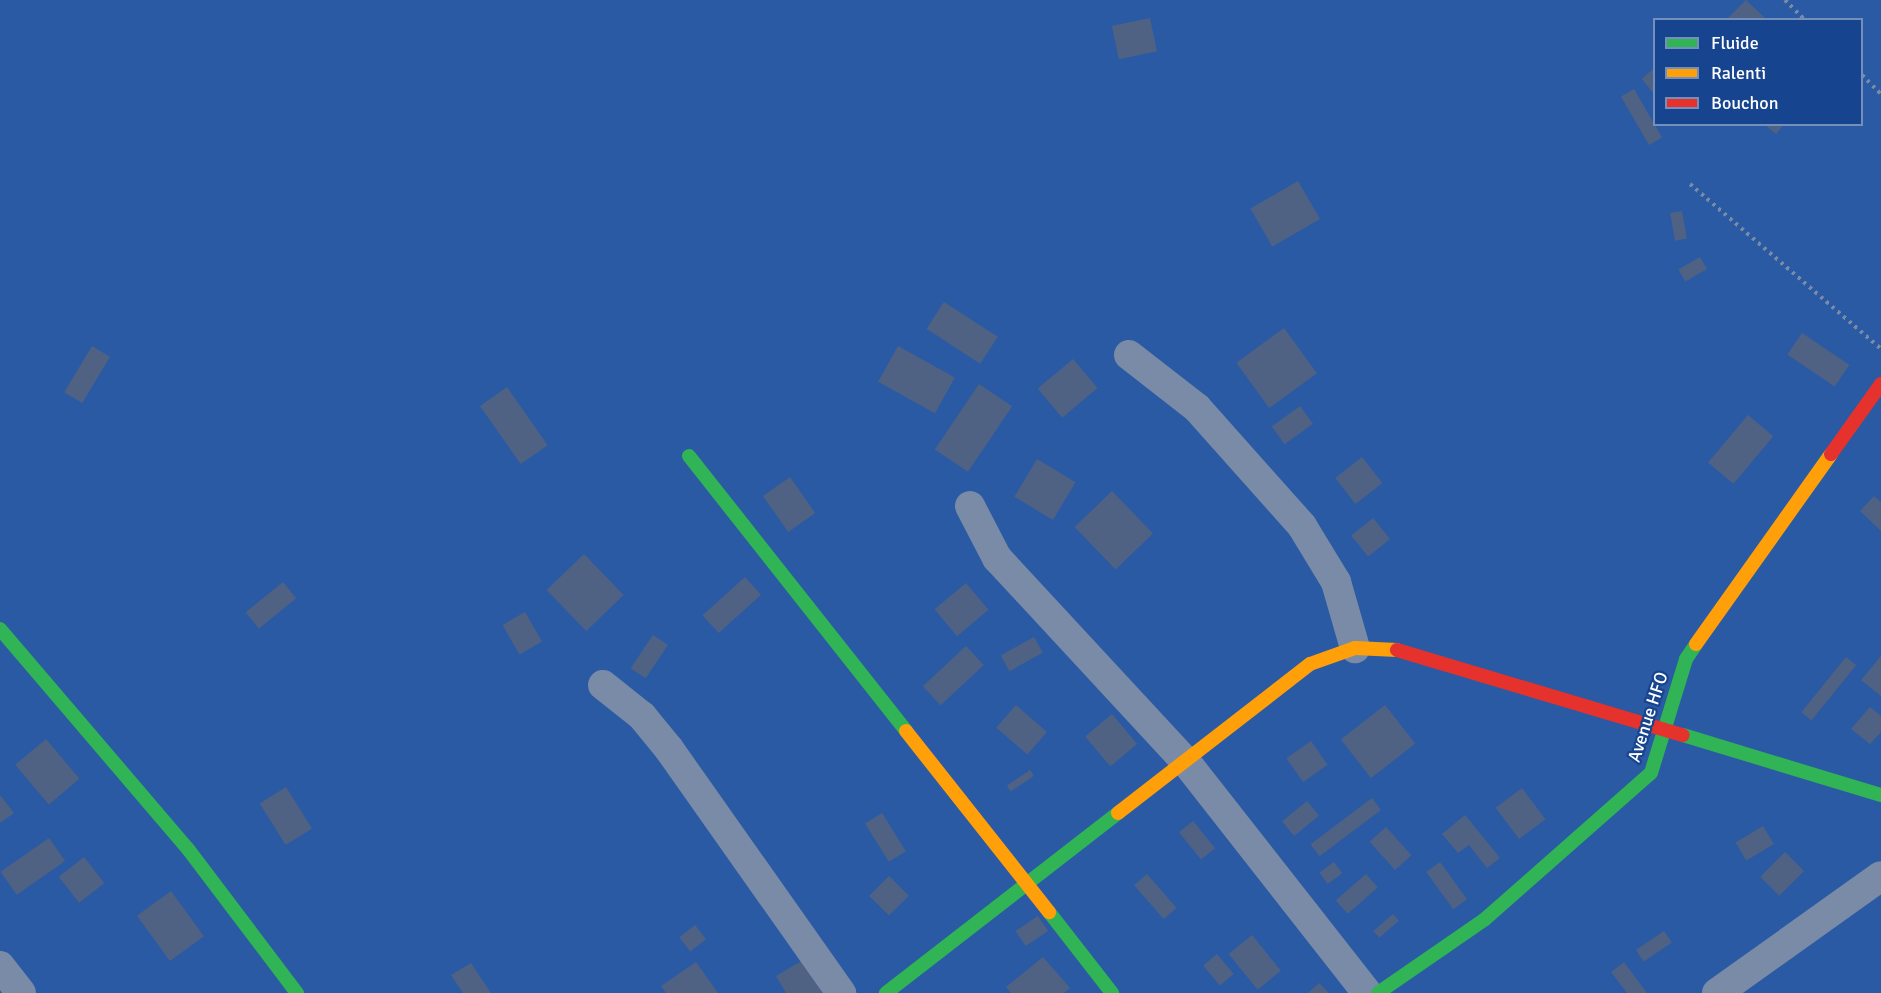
<!DOCTYPE html>
<html>
<head>
<meta charset="utf-8">
<style>
  body { margin:0 }
  #map { position:relative; width:1881px; height:993px; overflow:hidden; background:#324a73; font-family:Signika,sans-serif }
  div>[style] { position:absolute }
  .green>* { inset:0; background:#2b5aa4 }
  .building>* { inset:0; background:#4f6283; transform-origin:0 0 }
  .path>* { height:4px; margin-top:-2px; transform-origin:0; background:repeating-linear-gradient(90deg,#798ba6 0 3px,transparent 0 7.5px) }
  .street>* { height:30px; margin:-15px; padding:0 15px; transform-origin:15px; border-radius:15px; background:#798ba6 }
  .fast>* { height:14px; margin:-7px; padding:0 7px; transform-origin:7px; border-radius:7px; background:#30b455 }
  .slow>* { height:14px; margin:-7px; padding:0 7px; transform-origin:7px; border-radius:7px; background:#ff9f0a }
  .jam>* { height:14px; margin:-7px; padding:0 7px; transform-origin:7px; border-radius:7px; background:#e5322d }
  span { translate:-50% -50%; white-space:nowrap; text-align:center; line-height:1.15; -webkit-text-stroke:4.5px #17448e; paint-order:stroke }
  .street-label { font-size:18px; color:#fff }
  .legend { position:absolute; left:1653px; top:18px; width:210px; height:108px; box-sizing:border-box; background:#17448e; border:2px solid #748fbb; margin:0; padding:8px 10px; list-style:none; font-size:18px; color:#fff }
  .legend li { display:flex; align-items:center; gap:12px; height:30px }
  .legend b { width:30px; border:2px solid #748fbb }
</style>
</head>
<body>
<div id="map">
  <div class="green">
    <i style="clip-path:polygon(evenodd,0 0,1881px 0,1881px 993px,0 993px,0 0,1654px 20px,1862px 20px,1862px 124px,1654px 124px,1654px 20px)"></i>
  </div>
  <div class="building">
    <i style="clip-path:polygon(1746px 0,1767px 20px,1726px 20px)"></i>
    <i style="left:1150px;top:18px;width:34px;height:39px;rotate:78deg"></i>
    <i style="clip-path:polygon(1654px 68px,1654px 94px,1642px 79px)"></i>
    <i style="left:1634px;top:89px;width:56px;height:15px;rotate:60deg"></i>
    <i style="clip-path:polygon(1764px 124px,1784px 124px,1776px 134px)"></i>
    <i style="left:1298px;top:181px;width:44px;height:55px;rotate:60deg"></i>
    <i style="left:1682px;top:211px;width:28px;height:12px;rotate:80deg"></i>
    <i style="left:1700px;top:257px;width:14px;height:25px;rotate:60deg"></i>
    <i style="left:944px;top:302px;width:64px;height:32px;rotate:33deg"></i>
    <i style="left:1284px;top:328px;width:56px;height:59px;rotate:54deg"></i>
    <i style="left:1802px;top:333px;width:57px;height:26px;rotate:34deg"></i>
    <i style="left:92px;top:346px;width:21px;height:54px;rotate:31deg"></i>
    <i style="left:898px;top:346px;width:65px;height:41px;rotate:29deg"></i>
    <i style="left:1073px;top:359px;width:38px;height:46px;rotate:50deg"></i>
    <i style="left:979px;top:384px;width:40px;height:79px;rotate:34deg"></i>
    <i style="left:507px;top:387px;width:71px;height:33px;rotate:55deg"></i>
    <i style="left:1300px;top:406px;width:22px;height:35px;rotate:54deg"></i>
    <i style="left:1748px;top:415px;width:33px;height:62px;rotate:40deg"></i>
    <i style="left:1362px;top:457px;width:33px;height:34px;rotate:52deg"></i>
    <i style="left:1037px;top:459px;width:45px;height:44px;rotate:31deg"></i>
    <i style="left:790px;top:477px;width:44px;height:33px;rotate:55deg"></i>
    <i style="left:1112px;top:491px;width:59px;height:52px;rotate:46deg"></i>
    <i style="clip-path:polygon(1874px 496px,1881px 502px,1881px 531px,1860px 511px)"></i>
    <i style="left:1373px;top:518px;width:27px;height:28px;rotate:51deg"></i>
    <i style="left:584px;top:554px;width:57px;height:52px;rotate:46deg"></i>
    <i style="left:745px;top:577px;width:24px;height:57px;rotate:48deg"></i>
    <i style="left:283px;top:582px;width:21px;height:48px;rotate:51deg"></i>
    <i style="left:966px;top:583px;width:35px;height:41px;rotate:50deg"></i>
    <i style="left:525px;top:612px;width:34px;height:26px;rotate:60deg"></i>
    <i style="left:653px;top:635px;width:18px;height:40px;rotate:34deg"></i>
    <i style="left:1034px;top:637px;width:18px;height:38px;rotate:61deg"></i>
    <i style="left:966px;top:646px;width:26px;height:59px;rotate:47deg"></i>
    <i style="clip-path:polygon(1881px 656px,1881px 696px,1861px 680px)"></i>
    <i style="left:1846px;top:657px;width:13px;height:71px;rotate:39deg"></i>
    <i style="left:1016px;top:705px;width:41px;height:30px;rotate:41deg"></i>
    <i style="left:1385px;top:705px;width:49px;height:56px;rotate:52deg"></i>
    <i style="clip-path:polygon(1870px 707px,1881px 716px,1881px 732px,1870px 744px,1851px 729px)"></i>
    <i style="left:1112px;top:714px;width:39px;height:35px;rotate:50deg"></i>
    <i style="left:46px;top:739px;width:52px;height:40px;rotate:50deg"></i>
    <i style="left:1311px;top:741px;width:29px;height:30px;rotate:55deg"></i>
    <i style="left:1030px;top:770px;width:7px;height:28px;rotate:56deg"></i>
    <i style="left:286px;top:787px;width:49px;height:31px;rotate:58deg"></i>
    <i style="left:1522px;top:788px;width:39px;height:33px;rotate:53deg"></i>
    <i style="clip-path:polygon(0 795px,14px 813px,0 823px)"></i>
    <i style="left:1372px;top:798px;width:15px;height:77px;rotate:53deg"></i>
    <i style="left:1307px;top:801px;width:19px;height:32px;rotate:51deg"></i>
    <i style="left:882px;top:813px;width:45px;height:20px;rotate:58deg"></i>
    <i style="clip-path:polygon(1465px 815px,1500px 858px,1487px 868px,1469px 845px,1458px 853px,1442px 834px)"></i>
    <i style="left:1193px;top:821px;width:35px;height:18px;rotate:51deg"></i>
    <i style="left:1763px;top:826px;width:21px;height:32px;rotate:59deg"></i>
    <i style="left:1386px;top:827px;width:38px;height:22px;rotate:48deg"></i>
    <i style="left:49px;top:838px;width:28px;height:59px;rotate:55deg"></i>
    <i style="left:1785px;top:852px;width:27px;height:35px;rotate:45deg"></i>
    <i style="left:84px;top:857px;width:33px;height:32px;rotate:52deg"></i>
    <i style="left:1334px;top:862px;width:14px;height:18px;rotate:54deg"></i>
    <i style="left:1440px;top:862px;width:46px;height:17px;rotate:54deg"></i>
    <i style="left:1147px;top:874px;width:45px;height:17px;rotate:49deg"></i>
    <i style="left:1366px;top:874px;width:18px;height:40px;rotate:49deg"></i>
    <i style="left:889px;top:876px;width:28px;height:28px;rotate:45deg"></i>
    <i style="left:171px;top:891px;width:56px;height:42px;rotate:54deg"></i>
    <i style="left:1393px;top:914px;width:9px;height:26px;rotate:49deg"></i>
    <i style="left:1038px;top:916px;width:18px;height:27px;rotate:56deg"></i>
    <i style="left:695px;top:925px;width:18px;height:20px;rotate:52deg"></i>
    <i style="left:1664px;top:931px;width:14px;height:34px;rotate:56deg"></i>
    <i style="left:1252px;top:935px;width:46px;height:30px;rotate:51deg"></i>
    <i style="left:1217px;top:954px;width:26px;height:18px;rotate:50deg"></i>
    <i style="clip-path:polygon(1043px 957px,1070px 988px,1064px 993px,1011px 993px,1006px 987px)"></i>
    <i style="clip-path:polygon(803px 960px,822px 993px,786px 993px,776px 976px)"></i>
    <i style="clip-path:polygon(696px 962px,718px 993px,666px 993px,661px 986px)"></i>
    <i style="clip-path:polygon(1624px 962px,1647px 993px,1627px 993px,1611px 972px)"></i>
    <i style="clip-path:polygon(471px 963px,491px 993px,463px 993px,451px 975px)"></i>
    <i style="clip-path:polygon(1319px 983px,1329px 993px,1308px 993px)"></i>
  </div>
  <div class="path">
    <i style="left:1785px;top:0;width:28px;rotate:45deg"></i>
    <i style="left:1862px;top:75px;width:27px;rotate:45deg"></i>
    <i style="left:1690px;top:184px;width:252px;rotate:40.8deg"></i>
  </div>
  <div class="street">
    <i style="left:1129px;top:355px;width:86px;rotate:37.9deg"></i>
    <i style="left:1197px;top:408px;width:158px;rotate:48.3deg"></i>
    <i style="left:1302px;top:526px;width:66px;rotate:58.7deg"></i>
    <i style="left:1336px;top:582px;width:69px;rotate:73.9deg"></i>
    <i style="left:970px;top:506px;width:59px;rotate:62.6deg"></i>
    <i style="left:997px;top:558px;width:278px;rotate:47.2deg"></i>
    <i style="left:1186px;top:762px;width:293px;rotate:51.9deg"></i>
    <i style="left:603px;top:685px;width:50px;rotate:38.5deg"></i>
    <i style="left:642px;top:716px;width:43px;rotate:50.7deg"></i>
    <i style="left:669px;top:749px;width:299px;rotate:54.8deg"></i>
    <i style="left:0;top:966px;width:34px;rotate:52deg"></i>
    <i style="left:1717px;top:993px;width:201px;rotate:-35.5deg"></i>
  </div>
  <div class="fast">
    <i style="left:689px;top:456px;width:350px;rotate:51.7deg"></i>
    <i style="left:0;top:629px;width:289px;rotate:49.5deg"></i>
    <i style="left:188px;top:849px;width:181px;rotate:52.9deg"></i>
    <i style="left:1683px;top:735px;width:207px;rotate:16.9deg"></i>
    <i style="left:1049px;top:912px;width:103px;rotate:52.1deg"></i>
    <i style="left:886px;top:993px;width:294px;rotate:-37.8deg"></i>
    <i style="left:1378px;top:993px;width:129px;rotate:-34.6deg"></i>
    <i style="left:1484px;top:920px;width:222px;rotate:-41.4deg"></i>
    <i style="left:1651px;top:773px;width:119px;rotate:-72.9deg"></i>
    <i style="left:1686px;top:659px;width:18px;rotate:-56deg"></i>
  </div>
  <div class="slow">
    <i style="left:1696px;top:644px;width:233px;rotate:-54.6deg"></i>
    <i style="left:906px;top:731px;width:231px;rotate:51.7deg"></i>
    <i style="left:1118px;top:813px;width:243px;rotate:-37.8deg"></i>
    <i style="left:1310px;top:664px;width:48px;rotate:-19.6deg"></i>
    <i style="left:1355px;top:648px;width:42px;rotate:2.7deg"></i>
  </div>
  <div class="jam">
    <i style="left:1831px;top:454px;width:86px;rotate:-54.5deg"></i>
    <i style="left:1397px;top:650px;width:298px;rotate:16.6deg"></i>
  </div>
  <div class="street-label">
    <span style="left:1648px;top:717px;rotate:-72deg">Avenue HFO</span>
  </div>
  <ul class="legend">
  <li><b style="height:8px;background:#30b455"></b>Fluide</li>
  <li><b style="height:8px;background:#ff9f0a"></b>Ralenti</li>
  <li><b style="height:8px;background:#e5322d"></b>Bouchon</li>
  </ul>
</div>
</body>
</html>
